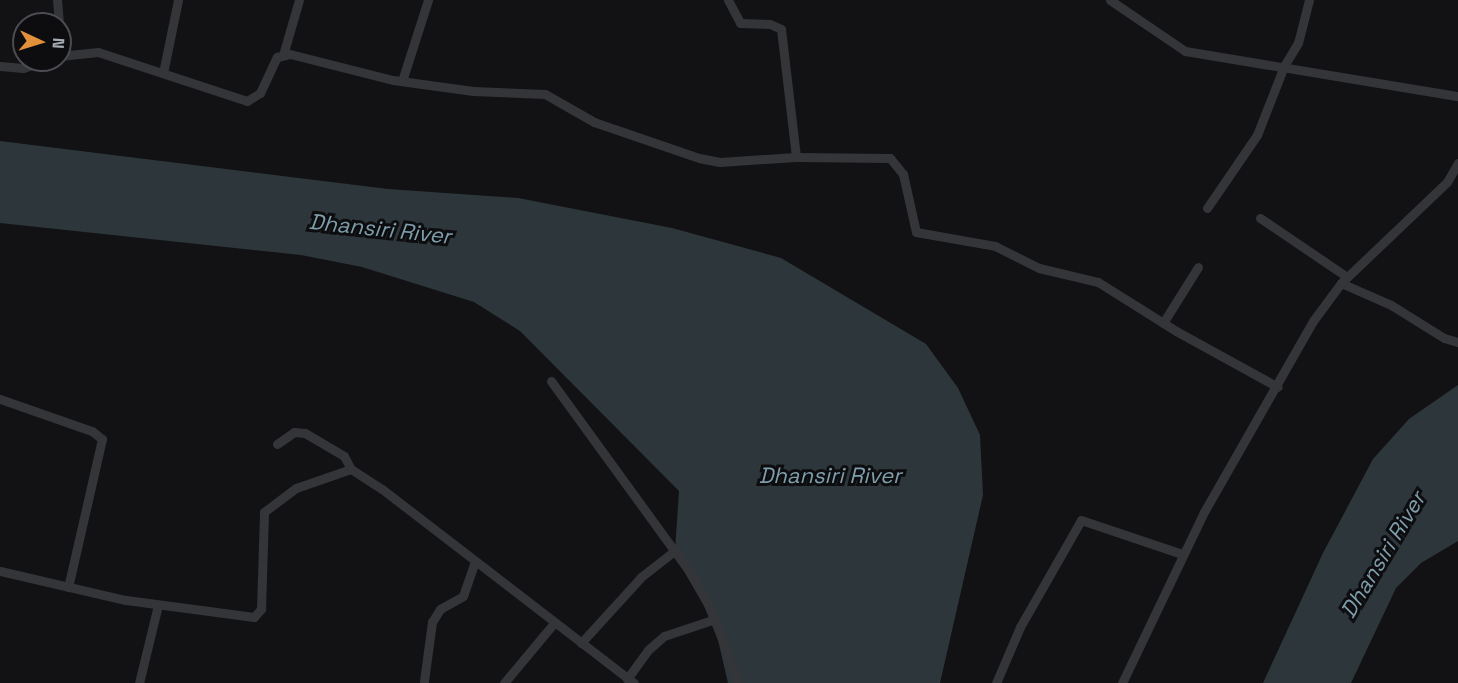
<!DOCTYPE html>
<html>
<head>
<meta charset="utf-8">
<style>
  body { margin:0 }
  #map { position:relative; width:1458px; height:683px; overflow:hidden; background:#121214; font-family:"Space Grotesk",sans-serif }
  div>[style] { position:absolute }
  .water>* { inset:0; background:#2d373b }
  .minor>* { height:9px; margin:-4.5px; padding:0 4.5px; transform-origin:4.5px; border-radius:4.5px; background:#333538 }
  span { translate:-50% -50%; white-space:nowrap; text-align:center; line-height:1.15; -webkit-text-stroke:6px #0d0d0f; paint-order:stroke }
  .water-label { font-size:22px; color:#7e9eac; font-style:italic }
  .north { position:absolute; left:12px; top:12px; width:60px; height:60px; box-sizing:border-box; background:#0d0d0f; border:2px solid #4a4c51; border-radius:50%; rotate:94deg; font-size:16px; font-weight:700; line-height:24px; text-align:center; color:#a5abb3 }
  .north::after { content:''; display:block; margin:auto; width:21px; height:27px; background:#e3903b; clip-path:polygon(50% 0,100% 100%,50% 72%,0 100%) }
</style>
</head>
<body>
<div id="map">
  <div class="water">
    <i style="clip-path:polygon(0 141px,388px 189px,518px 198px,672px 228px,781px 258px,926px 344px,958px 388px,980px 435px,983px 495px,940px 683px,728px 683px,718px 640px,688px 567px,675px 550px,679px 491px,520px 331px,474px 302px,362px 267px,301px 255px,0 223px)"></i>
    <i style="clip-path:polygon(1458px 385px,1458px 541px,1421px 563px,1396px 588px,1351px 683px,1263px 683px,1323px 553px,1373px 459px,1409px 419px)"></i>
  </div>
  <div class="minor">
    <i style="left:57px;top:0;width:24px;rotate:85deg"></i>
    <i style="left:728px;top:0;width:26px;rotate:62deg"></i>
    <i style="left:740px;top:23px;width:30px;rotate:2deg"></i>
    <i style="left:770px;top:24px;width:12px;rotate:24deg"></i>
    <i style="left:781px;top:29px;width:129px;rotate:83.3deg"></i>
    <i style="left:1110px;top:0;width:91px;rotate:34.2deg"></i>
    <i style="left:1185px;top:51px;width:277px;rotate:9.4deg"></i>
    <i style="left:60px;top:37px;width:19px;rotate:87deg"></i>
    <i style="left:283px;top:55px;width:57px;rotate:-73.8deg"></i>
    <i style="left:60px;top:56px;width:38px;rotate:-6deg"></i>
    <i style="left:98px;top:52px;width:157px;rotate:18.2deg"></i>
    <i style="left:247px;top:101px;width:15px;rotate:-32deg"></i>
    <i style="left:260px;top:93px;width:40px;rotate:-65deg"></i>
    <i style="left:277px;top:57px;width:13px;rotate:-13deg"></i>
    <i style="left:290px;top:54px;width:106px;rotate:14.2deg"></i>
    <i style="left:393px;top:80px;width:81px;rotate:7.8deg"></i>
    <i style="left:473px;top:91px;width:72px;rotate:2.4deg"></i>
    <i style="left:545px;top:94px;width:56px;rotate:29.7deg"></i>
    <i style="left:594px;top:122px;width:111px;rotate:18.9deg"></i>
    <i style="left:699px;top:158px;width:21px;rotate:11deg"></i>
    <i style="left:720px;top:162px;width:76px;rotate:-3.8deg"></i>
    <i style="left:796px;top:157px;width:94px;rotate:0.6deg"></i>
    <i style="left:890px;top:158px;width:21px;rotate:51deg"></i>
    <i style="left:903px;top:174px;width:59px;rotate:77.4deg"></i>
    <i style="left:916px;top:232px;width:80px;rotate:10deg"></i>
    <i style="left:995px;top:246px;width:49px;rotate:26.6deg"></i>
    <i style="left:1039px;top:268px;width:61px;rotate:13.3deg"></i>
    <i style="left:1098px;top:282px;width:92px;rotate:32.1deg"></i>
    <i style="left:1176px;top:331px;width:116px;rotate:28.8deg"></i>
    <i style="left:0;top:66px;width:23px;rotate:5deg"></i>
    <i style="left:23px;top:68px;width:26px;rotate:-18deg"></i>
    <i style="left:163px;top:73px;width:75px;rotate:-78.4deg"></i>
    <i style="left:402px;top:81px;width:85px;rotate:-72.2deg"></i>
    <i style="left:1207px;top:208px;width:88px;rotate:-55.6deg"></i>
    <i style="left:1257px;top:135px;width:74px;rotate:-68.6deg"></i>
    <i style="left:1284px;top:66px;width:27px;rotate:-59deg"></i>
    <i style="left:1298px;top:43px;width:44px;rotate:-75.7deg"></i>
    <i style="left:1260px;top:218px;width:105px;rotate:34.1deg"></i>
    <i style="left:1341px;top:283px;width:55px;rotate:23.7deg"></i>
    <i style="left:1391px;top:305px;width:62px;rotate:31.9deg"></i>
    <i style="left:1444px;top:338px;width:15px;rotate:16deg"></i>
    <i style="left:1163px;top:323px;width:66px;rotate:-58deg"></i>
    <i style="left:551px;top:381px;width:231px;rotate:54deg"></i>
    <i style="left:687px;top:568px;width:50px;rotate:59.8deg"></i>
    <i style="left:712px;top:611px;width:77px;rotate:70.1deg"></i>
    <i style="left:0;top:399px;width:97px;rotate:19.2deg"></i>
    <i style="left:92px;top:431px;width:13px;rotate:39deg"></i>
    <i style="left:102px;top:439px;width:152px;rotate:102.9deg"></i>
    <i style="left:277px;top:444px;width:21px;rotate:-35deg"></i>
    <i style="left:294px;top:432px;width:11px;rotate:5deg"></i>
    <i style="left:305px;top:433px;width:45px;rotate:30.5deg"></i>
    <i style="left:344px;top:456px;width:15px;rotate:62deg"></i>
    <i style="left:0;top:571px;width:129px;rotate:13deg"></i>
    <i style="left:126px;top:600px;width:129px;rotate:7.6deg"></i>
    <i style="left:254px;top:617px;width:11px;rotate:-49deg"></i>
    <i style="left:261px;top:609px;width:97px;rotate:-88.2deg"></i>
    <i style="left:264px;top:512px;width:40px;rotate:-37deg"></i>
    <i style="left:296px;top:488px;width:58px;rotate:-19.1deg"></i>
    <i style="left:351px;top:469px;width:37px;rotate:33deg"></i>
    <i style="left:382px;top:489px;width:318px;rotate:37.6deg"></i>
    <i style="left:581px;top:643px;width:89px;rotate:-47.7deg"></i>
    <i style="left:641px;top:577px;width:41px;rotate:-38deg"></i>
    <i style="left:627px;top:679px;width:36px;rotate:-54deg"></i>
    <i style="left:648px;top:650px;width:21px;rotate:-41deg"></i>
    <i style="left:664px;top:636px;width:54px;rotate:-18.4deg"></i>
    <i style="left:424px;top:681px;width:60px;rotate:-82.3deg"></i>
    <i style="left:432px;top:622px;width:15px;rotate:-58deg"></i>
    <i style="left:440px;top:609px;width:26px;rotate:-29deg"></i>
    <i style="left:463px;top:596px;width:36px;rotate:-71deg"></i>
    <i style="left:139px;top:683px;width:80px;rotate:-76.3deg"></i>
    <i style="left:504px;top:683px;width:78px;rotate:-50.2deg"></i>
    <i style="left:996px;top:683px;width:61px;rotate:-66.8deg"></i>
    <i style="left:1020px;top:627px;width:123px;rotate:-60.3deg"></i>
    <i style="left:1081px;top:520px;width:107px;rotate:18.6deg"></i>
    <i style="left:1122px;top:683px;width:190px;rotate:-64.4deg"></i>
    <i style="left:1204px;top:512px;width:220px;rotate:-60.3deg"></i>
    <i style="left:1313px;top:321px;width:47px;rotate:-53.6deg"></i>
    <i style="left:1341px;top:283px;width:146px;rotate:-43.6deg"></i>
    <i style="left:1447px;top:182px;width:22px;rotate:-60deg"></i>
  </div>
  <div class="water-label">
    <span style="left:380px;top:229px;rotate:6deg">Dhansiri River</span>
    <span style="left:830px;top:476px">Dhansiri River</span>
    <span style="left:1383px;top:555px;rotate:-59deg">Dhansiri River</span>
  </div>
  <div class="north">N</div>
</div>
</body>
</html>
